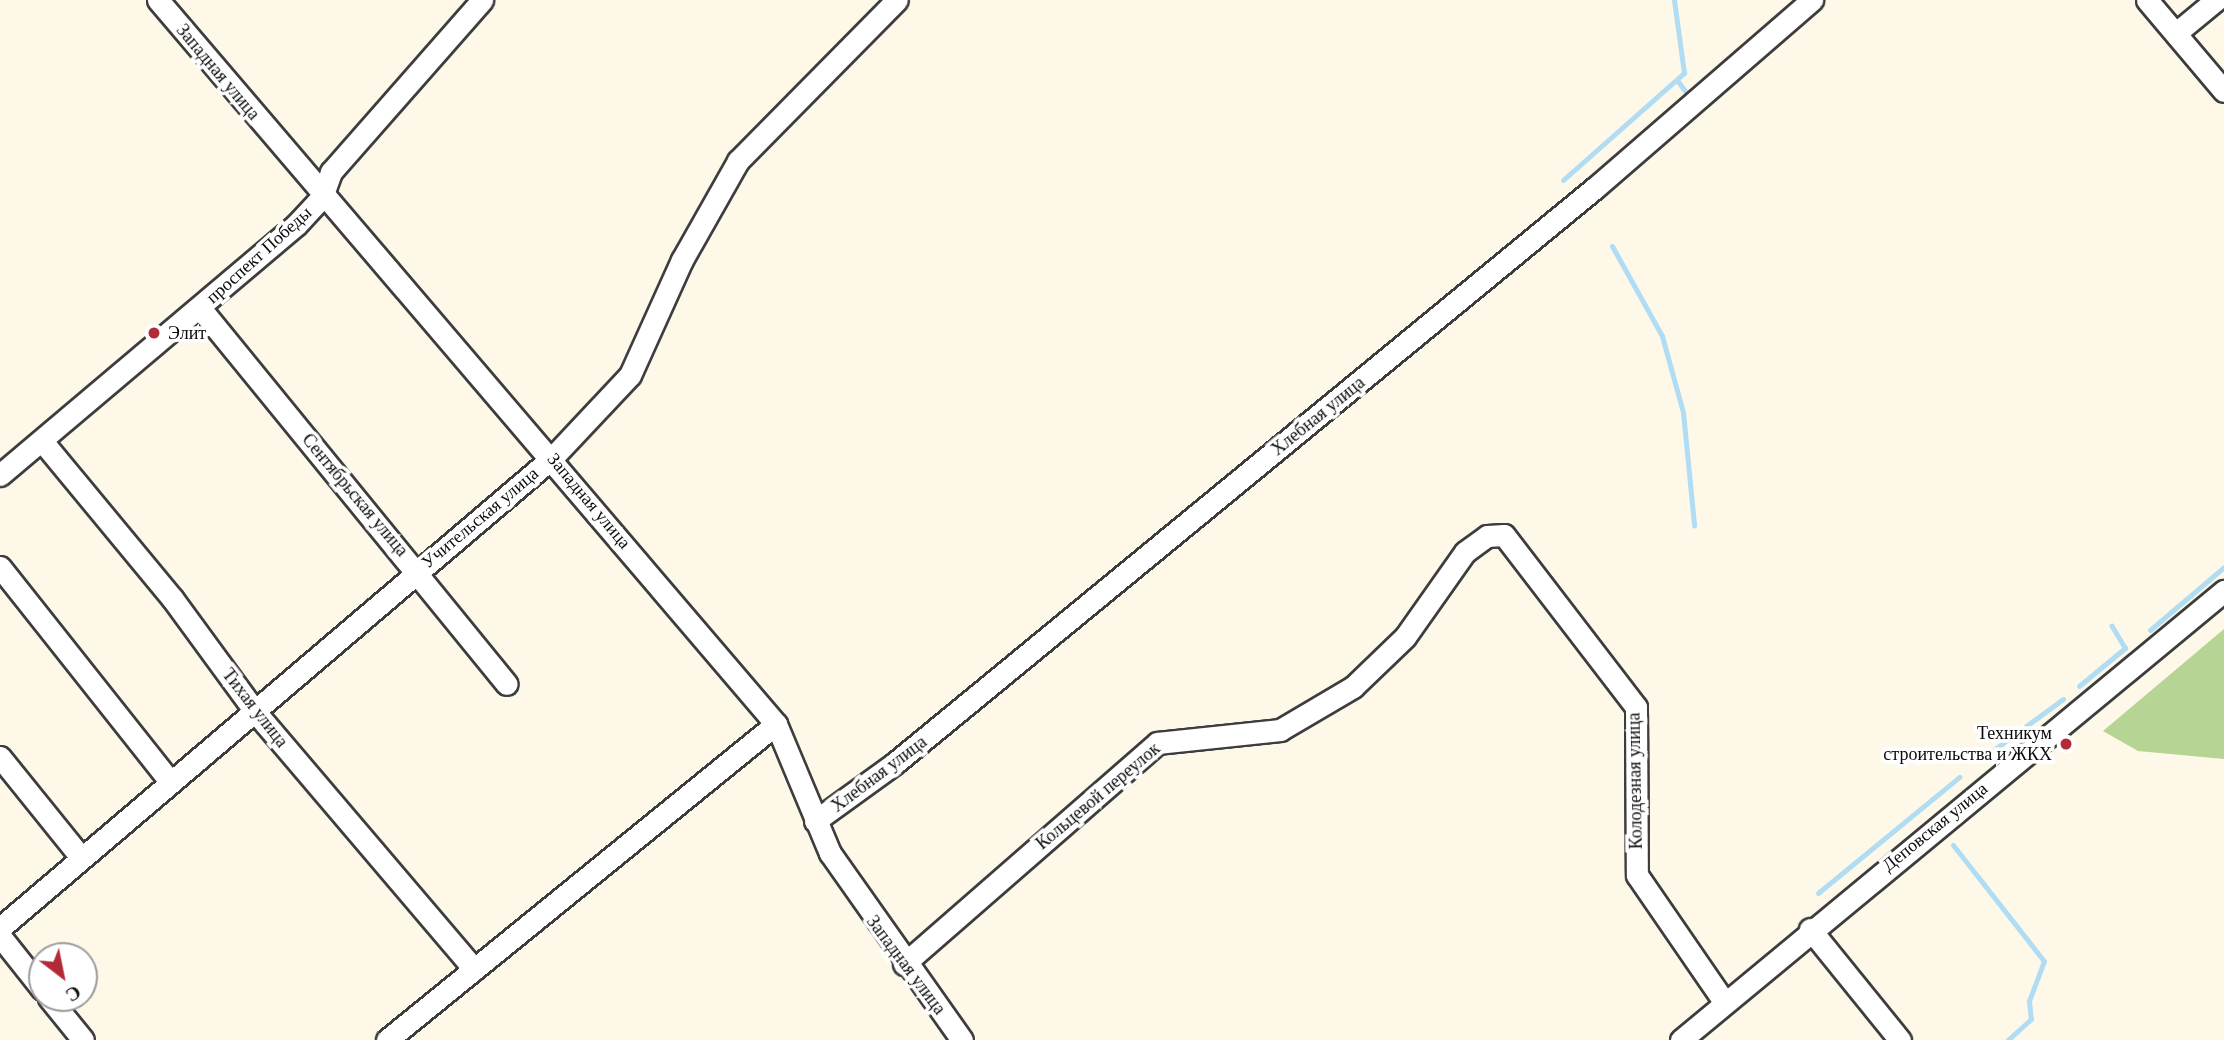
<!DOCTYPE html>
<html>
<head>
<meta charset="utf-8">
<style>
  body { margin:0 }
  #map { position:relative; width:2224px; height:1040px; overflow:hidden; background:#fef8e8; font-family:"Times New Roman",serif }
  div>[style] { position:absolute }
  .forest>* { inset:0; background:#b6d595 }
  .stream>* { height:5px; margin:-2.5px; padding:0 2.5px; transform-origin:2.5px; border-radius:2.5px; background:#b0ddf3 }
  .roads { filter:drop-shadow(2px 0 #3d3d3d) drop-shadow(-2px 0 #3d3d3d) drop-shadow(0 2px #3d3d3d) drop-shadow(0 -2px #3d3d3d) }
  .minor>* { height:21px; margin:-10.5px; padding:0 10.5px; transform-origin:10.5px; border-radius:10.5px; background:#fff }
  .dots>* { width:19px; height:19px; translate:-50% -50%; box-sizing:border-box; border:4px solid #fff; border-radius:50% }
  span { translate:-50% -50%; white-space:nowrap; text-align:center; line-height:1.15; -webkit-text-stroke:7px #fff; paint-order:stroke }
  .street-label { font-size:18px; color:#0a0a0a }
  .poi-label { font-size:18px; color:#0a0a0a }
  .left { translate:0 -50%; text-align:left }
  .right { translate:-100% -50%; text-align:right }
  .north { position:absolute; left:28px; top:942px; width:70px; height:70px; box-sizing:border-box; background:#fff; border:2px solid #9d9d9d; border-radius:50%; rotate:148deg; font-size:19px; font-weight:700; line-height:28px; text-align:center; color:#0a0a0a }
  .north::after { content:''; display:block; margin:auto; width:24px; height:32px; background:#b22a38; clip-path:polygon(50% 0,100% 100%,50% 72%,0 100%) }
</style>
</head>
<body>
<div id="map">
  <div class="forest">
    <i style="clip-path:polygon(2224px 629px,2224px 759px,2138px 751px,2103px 731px)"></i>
  </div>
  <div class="stream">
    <i style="left:1677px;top:80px;width:14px;rotate:54deg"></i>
    <i style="left:1563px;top:180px;width:162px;rotate:-41.5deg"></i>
    <i style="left:1684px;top:73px;width:74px;rotate:-97.8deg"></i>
    <i style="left:1612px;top:246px;width:103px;rotate:60.9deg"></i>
    <i style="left:1662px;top:336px;width:79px;rotate:74.6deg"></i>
    <i style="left:1683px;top:412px;width:114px;rotate:84.4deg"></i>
    <i style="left:2150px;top:630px;width:97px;rotate:-40.4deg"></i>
    <i style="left:2079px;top:686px;width:60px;rotate:-39.6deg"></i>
    <i style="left:2125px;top:648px;width:26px;rotate:-121deg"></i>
    <i style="left:1980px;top:760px;width:103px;rotate:-36.3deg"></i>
    <i style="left:1953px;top:845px;width:147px;rotate:51.9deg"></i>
    <i style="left:2044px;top:961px;width:43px;rotate:110.6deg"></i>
    <i style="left:2029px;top:1001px;width:18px;rotate:84deg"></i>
    <i style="left:2031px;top:1019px;width:31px;rotate:138deg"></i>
    <i style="left:1818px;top:893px;width:183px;rotate:-39.4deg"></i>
  </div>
  <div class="roads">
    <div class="minor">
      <i style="left:158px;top:0;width:952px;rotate:49.52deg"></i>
      <i style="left:776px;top:724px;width:140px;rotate:67.3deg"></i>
      <i style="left:830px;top:853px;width:229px;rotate:54.8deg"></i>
      <i style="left:2147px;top:0;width:119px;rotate:49.8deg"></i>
      <i style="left:2176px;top:33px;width:52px;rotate:-39.5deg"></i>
      <i style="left:200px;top:308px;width:485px;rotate:50.8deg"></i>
      <i style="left:42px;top:441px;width:204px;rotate:50.4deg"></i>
      <i style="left:172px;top:598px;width:144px;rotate:53.8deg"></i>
      <i style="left:257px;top:714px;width:335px;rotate:49.6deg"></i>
      <i style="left:0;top:475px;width:387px;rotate:-40.2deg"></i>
      <i style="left:296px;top:225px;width:38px;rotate:-47deg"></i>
      <i style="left:322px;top:197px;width:27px;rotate:-70deg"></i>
      <i style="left:331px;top:172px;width:229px;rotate:-48.7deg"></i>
      <i style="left:0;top:567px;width:275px;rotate:51.6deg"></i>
      <i style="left:0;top:757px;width:127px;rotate:51.1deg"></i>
      <i style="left:815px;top:821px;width:99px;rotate:-35.9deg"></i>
      <i style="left:895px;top:763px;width:907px;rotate:-39.41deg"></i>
      <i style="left:1596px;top:187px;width:286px;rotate:-40.9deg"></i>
      <i style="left:0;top:928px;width:726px;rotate:-40.42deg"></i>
      <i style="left:553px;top:457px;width:112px;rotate:-46.8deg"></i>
      <i style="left:630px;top:375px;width:126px;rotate:-65.7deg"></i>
      <i style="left:682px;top:260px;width:114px;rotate:-60.5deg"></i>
      <i style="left:738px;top:161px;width:226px;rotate:-45.4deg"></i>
      <i style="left:1810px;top:929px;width:143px;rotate:51deg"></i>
      <i style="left:0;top:936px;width:68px;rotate:51.6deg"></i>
      <i style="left:904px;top:964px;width:336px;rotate:-41.1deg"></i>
      <i style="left:1157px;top:743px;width:124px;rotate:-6deg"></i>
      <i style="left:1280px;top:730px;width:85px;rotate:-30.5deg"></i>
      <i style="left:1353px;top:687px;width:72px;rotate:-43.9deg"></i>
      <i style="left:1405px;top:637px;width:104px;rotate:-54.8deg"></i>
      <i style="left:1465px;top:552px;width:27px;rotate:-36deg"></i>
      <i style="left:1487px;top:536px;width:17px;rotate:-3deg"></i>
      <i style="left:1504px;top:535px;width:217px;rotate:52.5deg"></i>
      <i style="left:1636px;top:707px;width:168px;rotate:89.7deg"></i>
      <i style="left:1637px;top:875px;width:155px;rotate:55.5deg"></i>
      <i style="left:49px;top:998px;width:54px;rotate:51deg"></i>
      <i style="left:387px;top:1040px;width:501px;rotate:-39.09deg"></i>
      <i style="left:1681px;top:1040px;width:705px;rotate:-39.59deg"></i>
    </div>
  </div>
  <div class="dots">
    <i style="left:154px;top:333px;background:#b22a38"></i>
    <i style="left:2066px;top:744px;background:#b22a38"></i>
  </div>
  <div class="street-label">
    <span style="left:218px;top:72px;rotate:50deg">Западная улица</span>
    <span style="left:259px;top:255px;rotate:-42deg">проспект Победы</span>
    <span style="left:1318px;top:416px;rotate:-39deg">Хлебная улица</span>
    <span style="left:355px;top:495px;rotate:50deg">Сентябрьская улица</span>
    <span style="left:589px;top:501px;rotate:50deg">Западная улица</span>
    <span style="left:480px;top:518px;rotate:-40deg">Учительская улица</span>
    <span style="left:255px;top:708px;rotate:52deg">Тихая улица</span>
    <span style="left:879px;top:774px;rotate:-37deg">Хлебная улица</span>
    <span style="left:1635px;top:781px;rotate:-91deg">Колодезная улица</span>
    <span style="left:1098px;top:796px;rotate:-40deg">Кольцевой переулок</span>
    <span style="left:1935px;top:827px;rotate:-39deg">Деповская улица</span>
    <span style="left:906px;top:965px;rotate:53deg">Западная улица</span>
  </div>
  <div class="poi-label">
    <span class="left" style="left:168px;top:333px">Элит</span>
    <span class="right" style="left:2052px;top:744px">Техникум<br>строительства и ЖКХ</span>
  </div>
  <div class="north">С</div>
</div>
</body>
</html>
